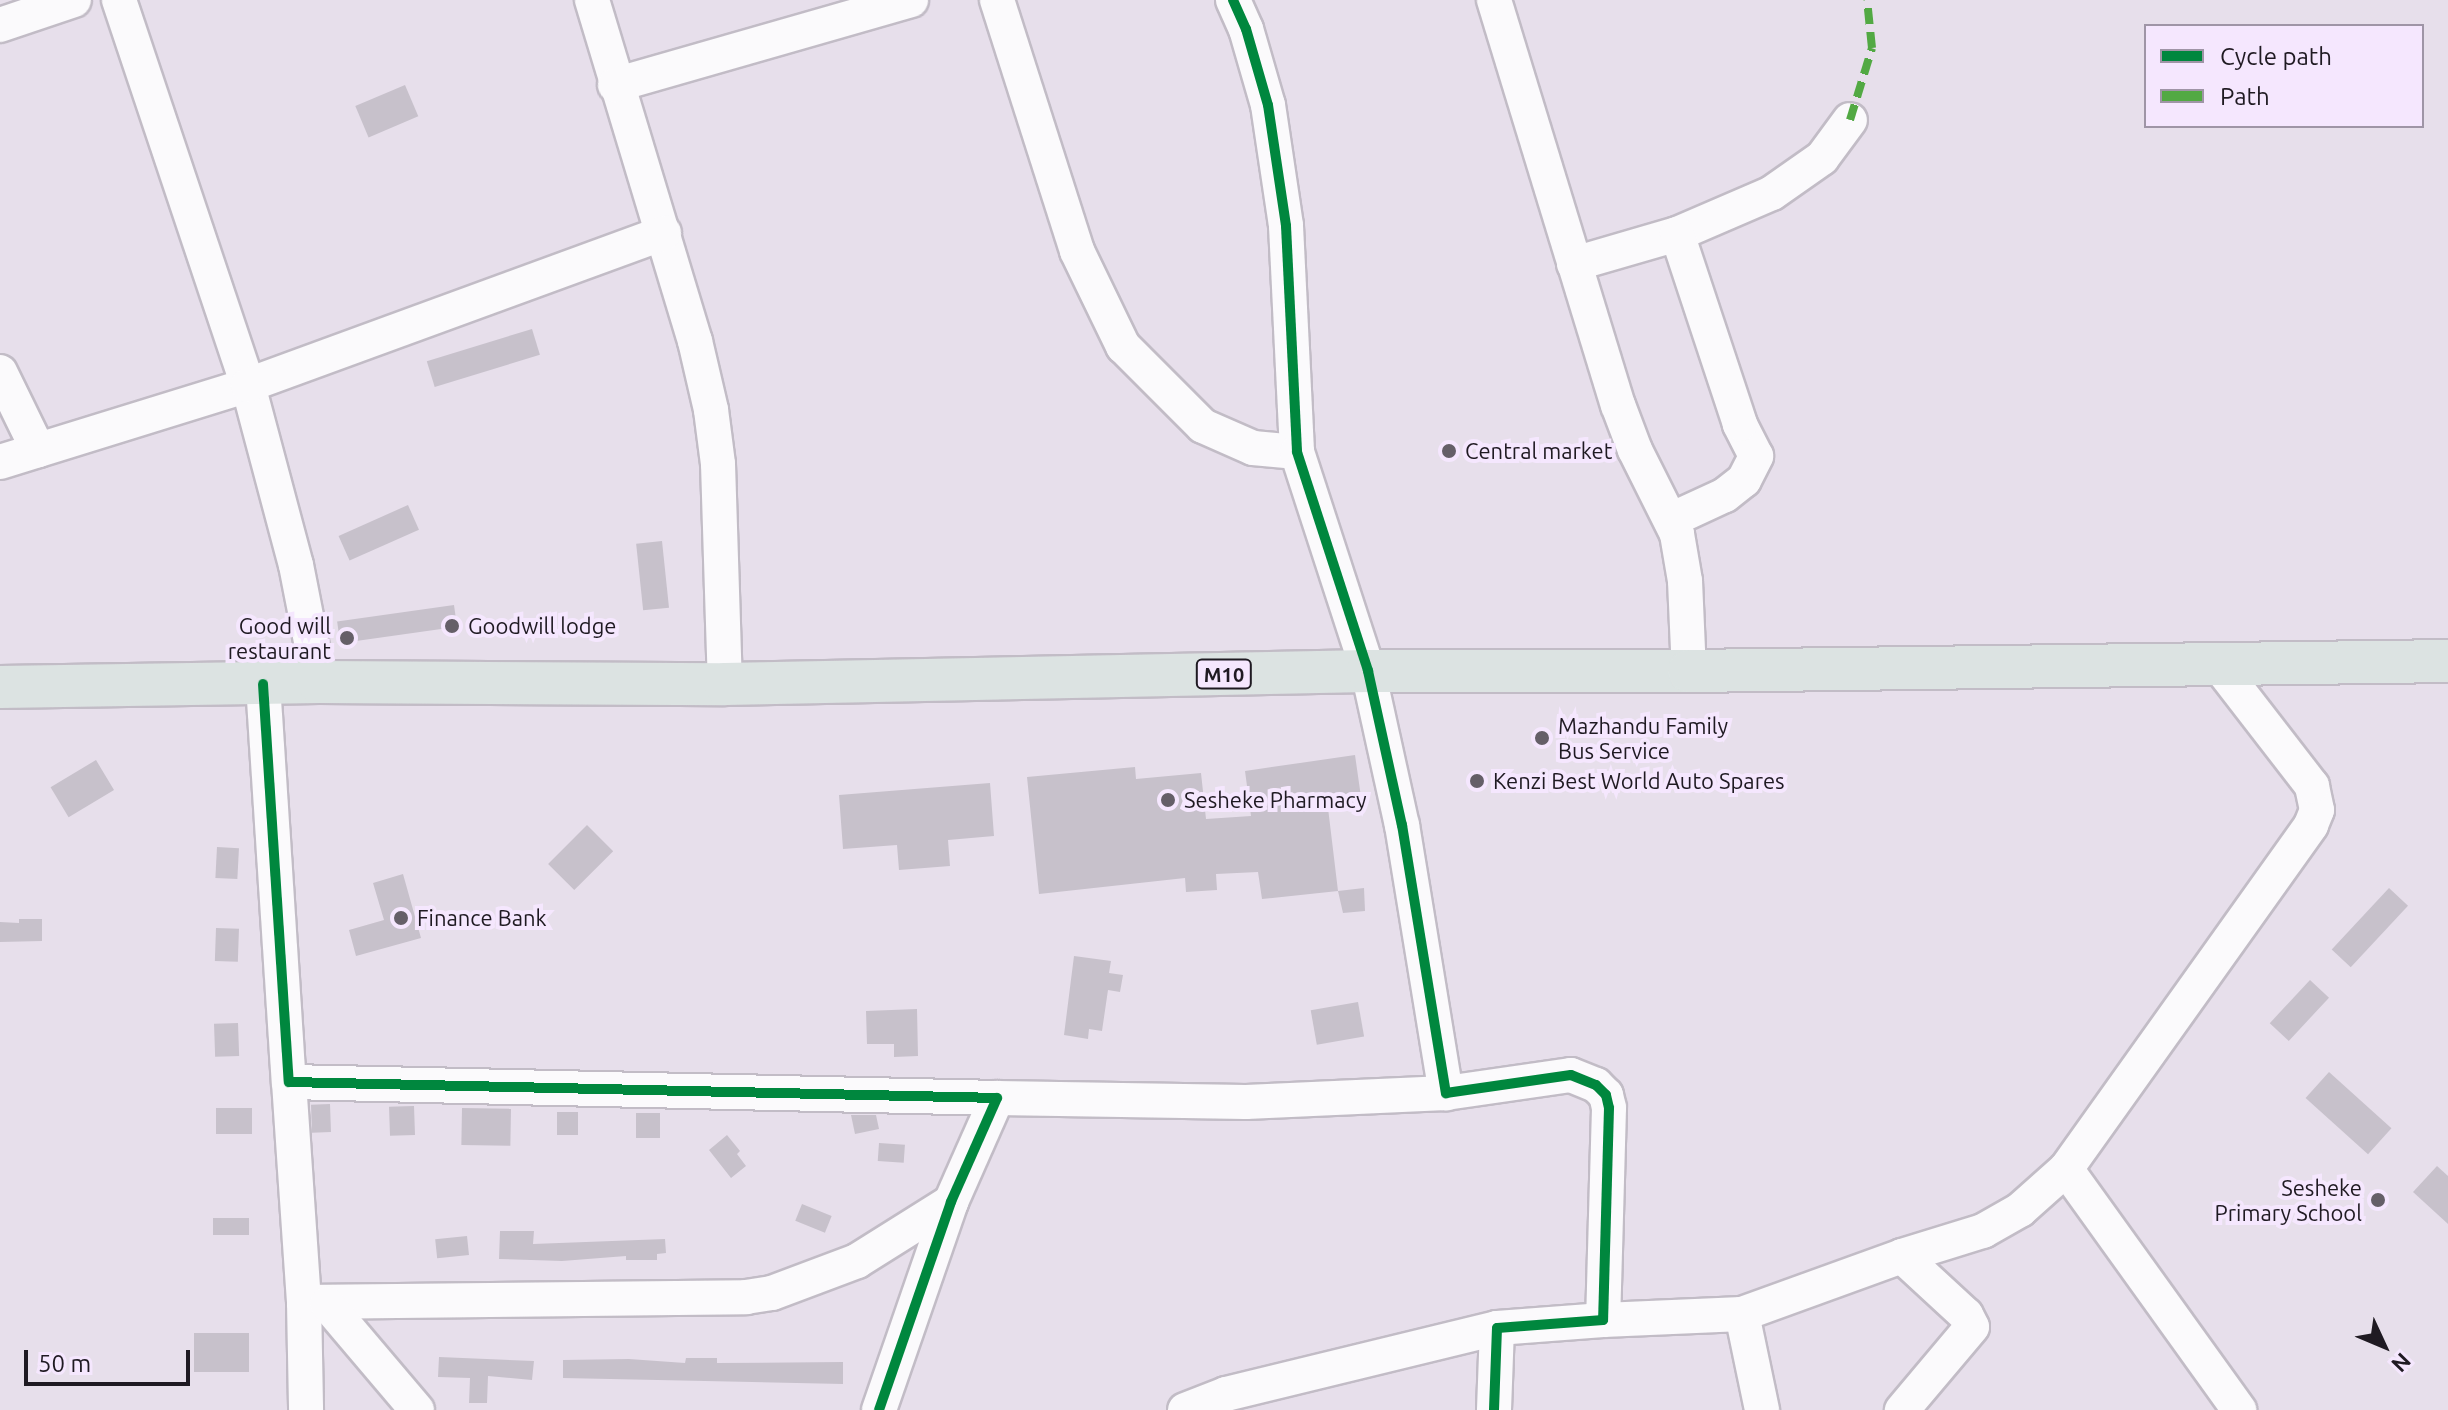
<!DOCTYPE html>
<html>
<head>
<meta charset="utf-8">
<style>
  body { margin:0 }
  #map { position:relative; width:2448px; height:1410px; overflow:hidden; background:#e7dfeb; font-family:Ubuntu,sans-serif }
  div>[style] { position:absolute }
  .building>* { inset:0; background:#c7c1cb; transform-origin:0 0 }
  .roads { filter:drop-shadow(2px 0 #c2bcc6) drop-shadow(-2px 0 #c2bcc6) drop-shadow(0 2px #c2bcc6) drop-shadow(0 -2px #c2bcc6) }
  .minor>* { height:34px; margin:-17px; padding:0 17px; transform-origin:17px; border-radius:17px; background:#fbfafc }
  .major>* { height:42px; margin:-21px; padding:0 21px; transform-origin:21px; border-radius:21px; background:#dce3e2 }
  .quiet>* { height:8px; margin-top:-4px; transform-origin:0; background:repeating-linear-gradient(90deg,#52a943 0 16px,transparent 0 24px) }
  .cycleway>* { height:10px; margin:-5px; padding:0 5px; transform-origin:5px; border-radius:5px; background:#00873e }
  .dots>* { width:22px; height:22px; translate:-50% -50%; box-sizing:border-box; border:4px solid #f5e7fe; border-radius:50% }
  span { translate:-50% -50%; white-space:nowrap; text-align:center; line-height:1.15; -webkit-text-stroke:8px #f5e7fe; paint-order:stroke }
  .shield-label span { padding:2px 6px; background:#f5e7fe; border:2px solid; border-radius:6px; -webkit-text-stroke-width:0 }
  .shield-label { font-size:20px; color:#1f1a22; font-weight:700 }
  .poi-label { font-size:22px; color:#1f1a22 }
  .left { translate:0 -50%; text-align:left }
  .right { translate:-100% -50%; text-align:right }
  .legend { position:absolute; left:2144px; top:24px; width:280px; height:104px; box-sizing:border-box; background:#f5e7fe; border:2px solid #9f95a6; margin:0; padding:10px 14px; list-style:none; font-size:24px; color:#1f1a22 }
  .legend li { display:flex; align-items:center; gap:16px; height:40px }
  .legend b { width:40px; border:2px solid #9f95a6 }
  .north { position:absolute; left:2344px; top:1306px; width:80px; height:80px; -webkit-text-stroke:6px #f5e7fe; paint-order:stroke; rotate:134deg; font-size:22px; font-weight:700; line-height:32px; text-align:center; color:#1f1a22 }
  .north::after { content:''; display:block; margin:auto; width:28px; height:36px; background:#1f1a22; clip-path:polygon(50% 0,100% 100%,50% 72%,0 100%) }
  .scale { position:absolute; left:24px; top:1350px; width:166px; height:36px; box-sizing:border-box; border:4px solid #1f1a22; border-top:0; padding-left:10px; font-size:24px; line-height:28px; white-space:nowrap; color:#1f1a22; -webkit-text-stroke:6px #f5e7fe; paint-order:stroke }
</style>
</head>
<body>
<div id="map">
  <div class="building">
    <i style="left:405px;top:85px;width:34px;height:54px;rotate:67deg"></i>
    <i style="left:532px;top:329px;width:27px;height:110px;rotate:73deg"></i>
    <i style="left:408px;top:505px;width:27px;height:76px;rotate:66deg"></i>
    <i style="left:662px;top:541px;width:67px;height:26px;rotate:84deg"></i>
    <i style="left:454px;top:605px;width:22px;height:118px;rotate:82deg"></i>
    <i style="clip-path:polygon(1355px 755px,1362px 804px,1328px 808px,1338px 891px,1262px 899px,1258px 872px,1216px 874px,1217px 890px,1186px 892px,1185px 878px,1039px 894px,1027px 777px,1135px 767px,1136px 779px,1201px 773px,1206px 819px,1251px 816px,1245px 771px)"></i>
    <i style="left:96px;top:760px;width:35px;height:53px;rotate:59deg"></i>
    <i style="clip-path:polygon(990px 783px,994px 836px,948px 840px,950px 866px,899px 870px,897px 845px,843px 849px,839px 795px)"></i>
    <i style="left:587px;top:825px;width:37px;height:55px;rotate:45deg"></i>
    <i style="left:217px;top:847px;width:22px;height:31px;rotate:3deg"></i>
    <i style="clip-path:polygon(403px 874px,421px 938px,356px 956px,349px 930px,384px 920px,373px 883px)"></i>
    <i style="clip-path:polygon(1364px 888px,1365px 911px,1343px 913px,1338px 891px)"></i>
    <i style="left:2389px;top:888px;width:26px;height:84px;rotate:43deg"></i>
    <i style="clip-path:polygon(19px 919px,42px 919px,42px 941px,0 942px,0 922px,19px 923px)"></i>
    <i style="left:216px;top:928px;width:23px;height:33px;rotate:2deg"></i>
    <i style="clip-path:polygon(1074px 956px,1111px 961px,1109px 973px,1123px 975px,1120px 992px,1108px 990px,1102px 1031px,1089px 1029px,1088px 1039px,1064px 1035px)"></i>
    <i style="left:2310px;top:980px;width:26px;height:59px;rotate:43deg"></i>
    <i style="left:1358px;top:1002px;width:35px;height:48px;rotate:80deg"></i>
    <i style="clip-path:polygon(917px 1009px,918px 1056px,894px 1057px,894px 1044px,867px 1044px,866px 1011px)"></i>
    <i style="left:238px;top:1023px;width:33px;height:24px;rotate:88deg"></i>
    <i style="left:2329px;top:1072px;width:84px;height:35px;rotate:42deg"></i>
    <i style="left:330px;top:1104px;width:28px;height:19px;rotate:88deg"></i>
    <i style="left:414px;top:1106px;width:29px;height:25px;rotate:88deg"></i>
    <i style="left:216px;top:1108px;width:36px;height:26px"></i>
    <i style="left:462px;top:1108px;width:49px;height:37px;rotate:1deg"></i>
    <i style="left:557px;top:1112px;width:21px;height:23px"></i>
    <i style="left:636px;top:1113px;width:24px;height:25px"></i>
    <i style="clip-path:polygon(851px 1115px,876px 1115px,879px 1129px,855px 1134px)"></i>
    <i style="clip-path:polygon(727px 1135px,740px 1151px,737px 1154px,746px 1166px,731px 1178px,709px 1150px)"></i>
    <i style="left:879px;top:1143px;width:26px;height:18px;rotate:4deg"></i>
    <i style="clip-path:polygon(2437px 1166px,2448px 1176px,2448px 1224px,2413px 1192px)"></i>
    <i style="left:802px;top:1204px;width:32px;height:18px;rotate:22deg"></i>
    <i style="left:249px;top:1218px;width:17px;height:36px;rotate:90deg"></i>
    <i style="clip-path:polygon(500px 1231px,534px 1231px,533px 1244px,665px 1239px,666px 1253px,657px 1254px,657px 1260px,626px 1260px,626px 1256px,562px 1261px,499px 1259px)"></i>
    <i style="left:467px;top:1236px;width:19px;height:32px;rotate:84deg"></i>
    <i style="left:194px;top:1333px;width:55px;height:39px"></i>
    <i style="clip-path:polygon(439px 1357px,534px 1361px,532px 1380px,488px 1376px,487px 1403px,469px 1403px,470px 1378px,438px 1377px)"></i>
    <i style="clip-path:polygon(686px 1358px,717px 1358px,717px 1363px,843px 1362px,843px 1384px,563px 1378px,563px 1360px,629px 1359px,685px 1363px)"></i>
  </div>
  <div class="roads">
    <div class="minor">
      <i style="left:119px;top:0;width:406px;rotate:71.5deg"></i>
      <i style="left:248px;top:385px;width:186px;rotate:75.1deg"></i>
      <i style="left:296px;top:565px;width:119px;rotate:78.9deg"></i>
      <i style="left:592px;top:0;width:356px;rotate:73.2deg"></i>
      <i style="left:695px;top:341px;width:71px;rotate:76.9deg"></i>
      <i style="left:711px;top:410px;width:54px;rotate:82.6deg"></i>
      <i style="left:718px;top:464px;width:220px;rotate:88.2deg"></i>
      <i style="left:997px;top:0;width:263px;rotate:72.3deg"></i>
      <i style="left:1077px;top:251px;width:106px;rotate:64.2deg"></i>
      <i style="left:1123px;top:346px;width:113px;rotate:45deg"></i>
      <i style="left:1203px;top:426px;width:55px;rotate:23.7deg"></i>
      <i style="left:1253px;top:448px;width:44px;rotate:5.2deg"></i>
      <i style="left:1233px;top:0;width:32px;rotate:66deg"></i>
      <i style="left:1246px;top:29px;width:79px;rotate:73.9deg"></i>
      <i style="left:1268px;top:105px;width:122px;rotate:81.5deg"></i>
      <i style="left:1286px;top:226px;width:226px;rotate:87.2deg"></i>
      <i style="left:1297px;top:452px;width:230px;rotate:72deg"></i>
      <i style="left:1368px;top:671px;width:158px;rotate:77.6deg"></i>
      <i style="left:1402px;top:825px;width:272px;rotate:80.7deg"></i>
      <i style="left:1446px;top:1093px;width:126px;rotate:-8.2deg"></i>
      <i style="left:1571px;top:1075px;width:27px;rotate:22deg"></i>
      <i style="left:1596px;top:1085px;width:14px;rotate:45deg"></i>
      <i style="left:1606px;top:1095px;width:13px;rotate:77deg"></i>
      <i style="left:1609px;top:1108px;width:212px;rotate:91.6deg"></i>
      <i style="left:1603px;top:1320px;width:106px;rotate:175.7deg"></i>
      <i style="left:1497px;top:1328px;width:82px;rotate:92.1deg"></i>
      <i style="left:1494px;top:0;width:424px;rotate:73deg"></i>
      <i style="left:1618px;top:405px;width:48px;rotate:69.3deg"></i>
      <i style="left:1635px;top:450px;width:94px;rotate:63.4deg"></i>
      <i style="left:1677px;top:534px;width:48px;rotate:80.3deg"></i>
      <i style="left:1685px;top:581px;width:90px;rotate:87.5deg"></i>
      <i style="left:0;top:25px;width:78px;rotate:-18.7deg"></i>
      <i style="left:615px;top:85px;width:308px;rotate:-16deg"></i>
      <i style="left:1574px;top:264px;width:107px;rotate:-16.2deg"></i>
      <i style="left:1677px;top:234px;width:103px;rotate:-23.3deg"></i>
      <i style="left:1772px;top:193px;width:61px;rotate:-35deg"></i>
      <i style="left:1822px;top:158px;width:47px;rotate:-53.6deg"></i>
      <i style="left:0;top:372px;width:87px;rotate:64deg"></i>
      <i style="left:0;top:462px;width:260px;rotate:-17.2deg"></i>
      <i style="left:248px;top:385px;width:443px;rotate:-20.1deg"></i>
      <i style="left:1673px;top:519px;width:57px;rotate:-24.8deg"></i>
      <i style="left:1725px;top:495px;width:24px;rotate:-38deg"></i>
      <i style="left:1744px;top:480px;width:27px;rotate:-63deg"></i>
      <i style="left:1756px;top:456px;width:36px;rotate:-117deg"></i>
      <i style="left:1740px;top:424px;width:200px;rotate:-108.3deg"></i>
      <i style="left:263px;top:684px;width:399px;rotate:86.3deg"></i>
      <i style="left:289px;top:1082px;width:708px;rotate:1.29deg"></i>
      <i style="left:997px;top:1098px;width:114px;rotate:113.9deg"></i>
      <i style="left:951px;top:1202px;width:220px;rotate:109.1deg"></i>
      <i style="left:289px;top:1082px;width:221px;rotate:86.1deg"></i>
      <i style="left:304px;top:1302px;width:108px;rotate:88.9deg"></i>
      <i style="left:997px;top:1098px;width:249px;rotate:0.9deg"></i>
      <i style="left:1246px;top:1102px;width:200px;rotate:-2.6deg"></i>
      <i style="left:2066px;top:1169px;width:297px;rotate:54.3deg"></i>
      <i style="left:1902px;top:1256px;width:87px;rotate:42.7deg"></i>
      <i style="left:1966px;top:1315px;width:13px;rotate:63deg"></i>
      <i style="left:1972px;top:1327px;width:109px;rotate:130.1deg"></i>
      <i style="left:304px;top:1302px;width:442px;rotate:-0.6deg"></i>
      <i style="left:746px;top:1297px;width:26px;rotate:-9deg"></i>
      <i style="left:772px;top:1293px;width:91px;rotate:-20.6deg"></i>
      <i style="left:857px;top:1261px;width:111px;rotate:-32.1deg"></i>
      <i style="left:327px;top:1304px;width:139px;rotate:49.7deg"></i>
      <i style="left:1742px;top:1314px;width:98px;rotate:78.2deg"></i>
      <i style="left:1603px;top:1320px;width:139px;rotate:-2.5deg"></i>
      <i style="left:1742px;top:1314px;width:170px;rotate:-19.9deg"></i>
      <i style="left:1902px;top:1256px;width:85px;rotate:-17.2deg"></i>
      <i style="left:1983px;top:1231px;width:43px;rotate:-29.6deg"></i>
      <i style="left:2020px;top:1210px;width:62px;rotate:-41.7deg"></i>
      <i style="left:2066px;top:1169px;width:422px;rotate:-54.5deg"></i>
      <i style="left:2311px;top:825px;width:16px;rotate:-68deg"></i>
      <i style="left:2317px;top:810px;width:25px;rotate:-102deg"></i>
      <i style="left:2312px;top:786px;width:155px;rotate:-127.7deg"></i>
      <i style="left:1185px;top:1410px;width:44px;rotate:-21.3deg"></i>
      <i style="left:1226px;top:1394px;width:279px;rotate:-13.7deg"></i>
    </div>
    <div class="major">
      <i style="left:0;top:687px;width:319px;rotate:-0.9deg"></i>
      <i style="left:319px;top:682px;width:406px;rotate:0.3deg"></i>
      <i style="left:725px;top:684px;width:643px;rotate:-1.16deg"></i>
      <i style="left:1368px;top:671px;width:321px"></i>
      <i style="left:1689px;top:671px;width:759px;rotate:-0.75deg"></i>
    </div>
  </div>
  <div class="quiet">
    <i style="left:1850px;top:120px;width:75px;rotate:-73deg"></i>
    <i style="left:1872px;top:48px;width:48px;rotate:-95.9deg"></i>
  </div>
  <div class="cycleway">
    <i style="left:1233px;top:0;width:32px;rotate:66deg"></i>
    <i style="left:1246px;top:29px;width:79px;rotate:73.9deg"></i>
    <i style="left:1268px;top:105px;width:122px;rotate:81.5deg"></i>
    <i style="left:1286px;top:226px;width:226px;rotate:87.2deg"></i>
    <i style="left:1297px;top:452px;width:230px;rotate:72deg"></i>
    <i style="left:1368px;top:671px;width:158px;rotate:77.6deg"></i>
    <i style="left:1402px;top:825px;width:272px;rotate:80.7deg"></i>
    <i style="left:1446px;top:1093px;width:126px;rotate:-8.2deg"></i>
    <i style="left:1571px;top:1075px;width:27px;rotate:22deg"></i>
    <i style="left:1596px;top:1085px;width:14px;rotate:45deg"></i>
    <i style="left:1606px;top:1095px;width:13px;rotate:77deg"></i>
    <i style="left:1609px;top:1108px;width:212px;rotate:91.6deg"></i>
    <i style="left:1603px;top:1320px;width:106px;rotate:175.7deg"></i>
    <i style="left:1497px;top:1328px;width:82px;rotate:92.1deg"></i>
    <i style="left:263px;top:684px;width:399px;rotate:86.3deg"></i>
    <i style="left:289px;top:1082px;width:708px;rotate:1.29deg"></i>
    <i style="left:997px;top:1098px;width:114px;rotate:113.9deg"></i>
    <i style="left:951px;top:1202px;width:220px;rotate:109.1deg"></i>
  </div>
  <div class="dots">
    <i style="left:1449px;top:451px;background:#655f68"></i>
    <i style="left:452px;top:626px;background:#655f68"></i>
    <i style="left:347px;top:638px;background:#655f68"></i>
    <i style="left:1542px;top:738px;background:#655f68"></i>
    <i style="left:1477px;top:781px;background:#655f68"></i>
    <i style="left:1168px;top:800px;background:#655f68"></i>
    <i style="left:401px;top:918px;background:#655f68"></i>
    <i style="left:2378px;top:1200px;background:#655f68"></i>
  </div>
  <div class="shield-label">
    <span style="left:1224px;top:674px">M10</span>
  </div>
  <div class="poi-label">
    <span class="left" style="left:1465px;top:451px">Central market</span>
    <span class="right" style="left:331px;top:638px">Good will<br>restaurant</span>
    <span class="left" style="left:468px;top:626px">Goodwill lodge</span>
    <span class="left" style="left:1558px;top:738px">Mazhandu Family<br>Bus Service</span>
    <span class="left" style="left:1493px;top:781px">Kenzi Best World Auto Spares</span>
    <span class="left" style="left:1184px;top:800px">Sesheke Pharmacy</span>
    <span class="left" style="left:417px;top:918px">Finance Bank</span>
    <span class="right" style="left:2362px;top:1200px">Sesheke<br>Primary School</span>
  </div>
  <ul class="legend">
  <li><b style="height:10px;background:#00873e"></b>Cycle path</li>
  <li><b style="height:10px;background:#52a943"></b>Path</li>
  </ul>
  <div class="north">N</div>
  <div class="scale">50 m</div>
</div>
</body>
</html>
